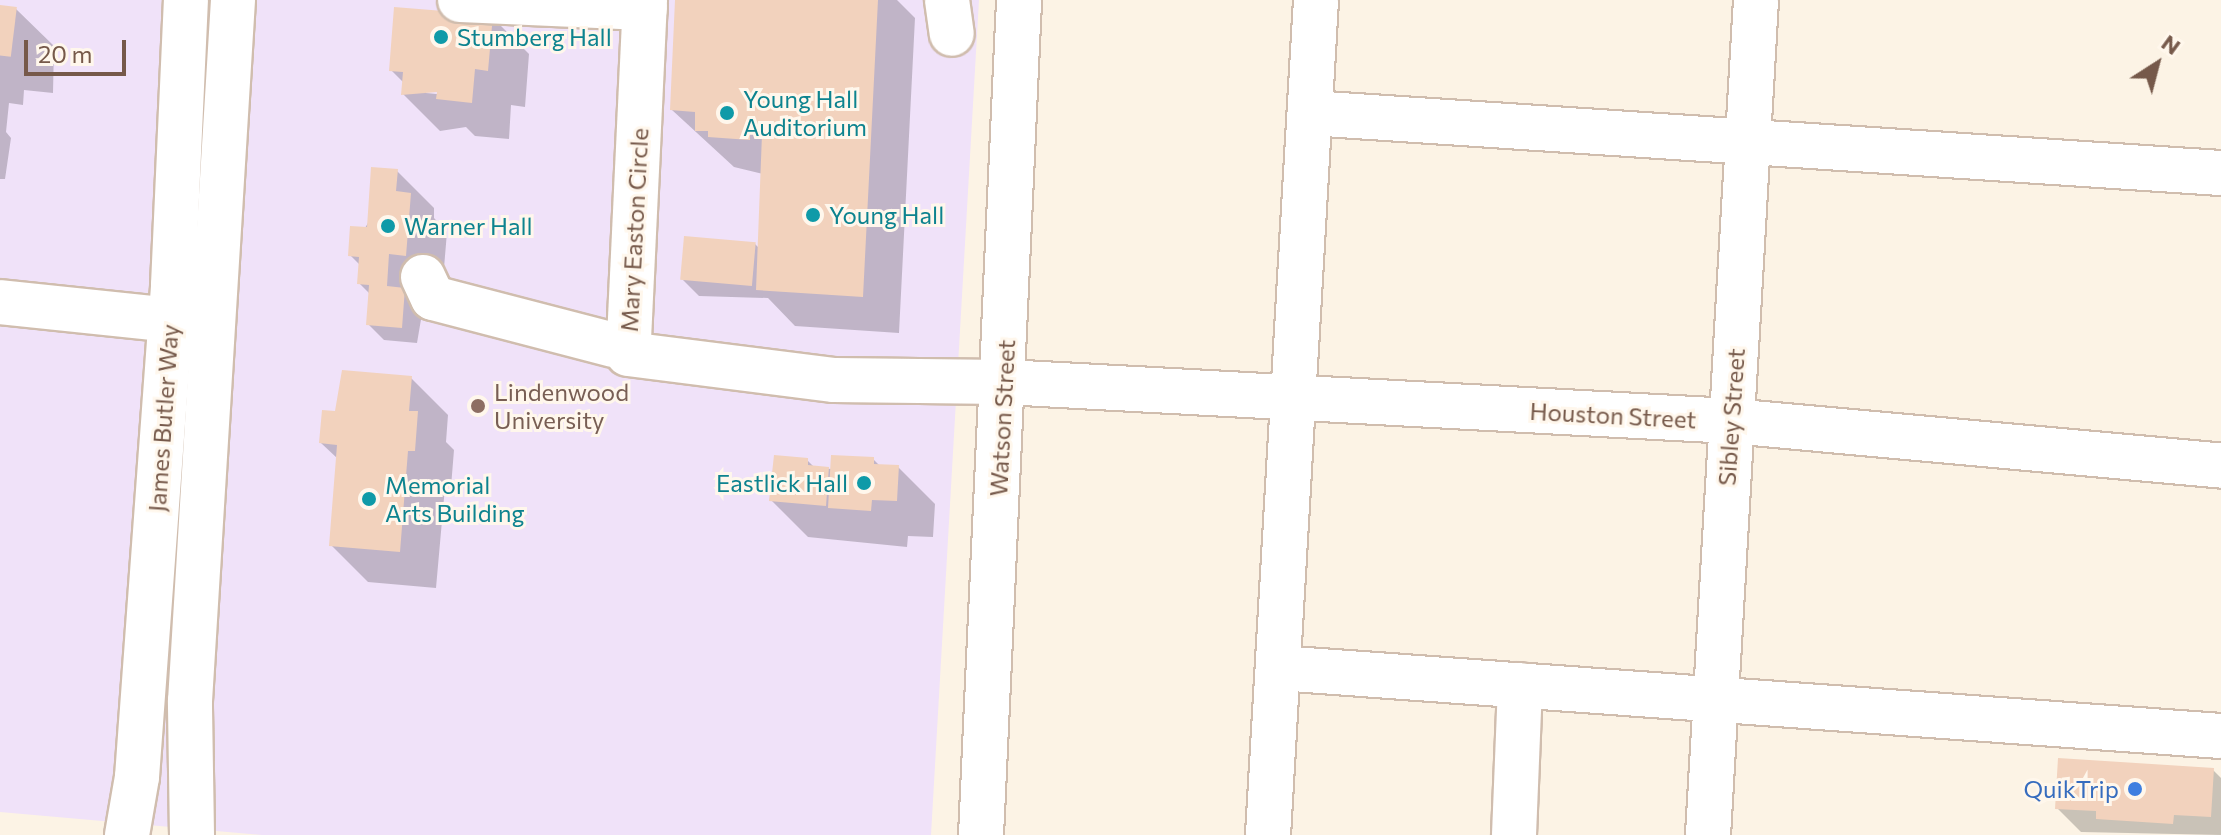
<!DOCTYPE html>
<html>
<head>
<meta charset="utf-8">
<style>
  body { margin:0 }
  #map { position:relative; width:2221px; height:835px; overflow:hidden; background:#fcf3e5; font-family:Commissioner,sans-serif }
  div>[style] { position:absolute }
  .education>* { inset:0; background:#f0e2f9 }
  .shadow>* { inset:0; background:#0003 }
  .building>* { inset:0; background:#f2d2bd; transform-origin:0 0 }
  .roads { filter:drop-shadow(2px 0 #d0bdae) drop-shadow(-2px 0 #d0bdae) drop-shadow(0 2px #d0bdae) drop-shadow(0 -2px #d0bdae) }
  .minor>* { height:44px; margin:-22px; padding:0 22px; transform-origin:22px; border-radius:22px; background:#fff }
  .dots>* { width:22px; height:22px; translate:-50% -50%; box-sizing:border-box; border:4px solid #fff7ec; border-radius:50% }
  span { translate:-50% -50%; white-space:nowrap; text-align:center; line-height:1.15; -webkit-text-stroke:6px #fff7ec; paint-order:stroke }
  .culture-label { font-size:24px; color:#0d838f }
  .left { translate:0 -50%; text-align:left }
  .right { translate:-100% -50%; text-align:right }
  .street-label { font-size:24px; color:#76594a }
  .education-label { font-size:24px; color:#785e54 }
  .shop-label { font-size:24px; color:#366cbe }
  .north { position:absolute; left:2117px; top:24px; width:80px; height:80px; -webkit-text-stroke:6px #fff7ec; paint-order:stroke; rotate:36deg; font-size:22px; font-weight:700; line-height:32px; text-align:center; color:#76594a }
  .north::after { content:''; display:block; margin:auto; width:28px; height:36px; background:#76594a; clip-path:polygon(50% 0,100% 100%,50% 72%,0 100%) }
  .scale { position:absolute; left:24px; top:40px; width:102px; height:36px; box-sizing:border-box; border:4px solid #76594a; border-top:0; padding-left:10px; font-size:24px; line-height:28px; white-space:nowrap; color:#76594a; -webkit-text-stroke:6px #fff7ec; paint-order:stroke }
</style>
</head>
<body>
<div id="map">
  <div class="education">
    <i style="clip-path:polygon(0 0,979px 0,931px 835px,262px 835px,0 812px)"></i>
  </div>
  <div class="shadow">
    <i style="clip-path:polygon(677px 0,897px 0,915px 18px,899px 333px,795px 326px,768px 298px,699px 296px,683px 280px,755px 244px,760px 249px,763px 174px,734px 167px,672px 110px)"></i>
    <i style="clip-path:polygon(0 7px,16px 9px,54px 46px,53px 93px,24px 90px,23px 105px,9px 103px,6px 132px,11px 138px,5px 179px,0 179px)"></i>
    <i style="clip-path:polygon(evenodd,492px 17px,529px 54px,525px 107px,511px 105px,509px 139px,475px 136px,466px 127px,440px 131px,403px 94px,404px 83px,391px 70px,492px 17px,426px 89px,447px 95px,426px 93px,426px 89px)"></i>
    <i style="clip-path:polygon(397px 171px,434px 208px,434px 218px,447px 232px,442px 292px,426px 290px,417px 343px,384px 340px,368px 324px,370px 294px,359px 283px,361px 266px,350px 255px)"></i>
    <i style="clip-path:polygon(411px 378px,448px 415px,446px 442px,454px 450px,451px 487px,445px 487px,436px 588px,368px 582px,331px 545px,338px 459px,321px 443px,337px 413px)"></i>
    <i style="clip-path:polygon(873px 459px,881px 467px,898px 467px,935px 504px,933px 537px,908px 536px,907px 547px,808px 537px,771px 500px,807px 460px,815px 468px,832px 469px)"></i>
    <i style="clip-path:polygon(2213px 770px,2221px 778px,2221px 835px,2081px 832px,2057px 808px)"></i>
  </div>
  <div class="building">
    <i style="clip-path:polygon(675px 0,878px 0,863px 297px,756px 290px,762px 134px,750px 133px,750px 140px,708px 137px,708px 131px,695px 131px,695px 112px,670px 110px)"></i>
    <i style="left:0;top:5px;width:17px;height:50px;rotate:7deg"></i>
    <i style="clip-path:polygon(394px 7px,493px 15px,488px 71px,475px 69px,472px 103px,436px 99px,437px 92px,401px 95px,403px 72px,389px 71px)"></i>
    <i style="clip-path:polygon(371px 167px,398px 169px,396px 191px,411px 193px,406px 256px,389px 254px,387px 286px,405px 288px,402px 328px,366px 325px,369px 285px,357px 284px,359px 257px,348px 256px,350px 226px,367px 227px)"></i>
    <i style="left:684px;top:236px;width:72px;height:44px;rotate:5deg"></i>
    <i style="clip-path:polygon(342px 370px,412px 376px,409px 411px,418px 411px,415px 451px,408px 451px,400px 552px,329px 546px,337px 445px,319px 443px,322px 410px,335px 411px)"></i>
    <i style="clip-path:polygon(774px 455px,808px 458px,808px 465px,829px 467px,826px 506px,769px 501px)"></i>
    <i style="clip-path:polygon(831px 455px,874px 457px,874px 464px,899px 465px,897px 501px,872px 500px,871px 511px,828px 508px)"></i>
    <i style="clip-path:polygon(2058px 758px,2214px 768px,2211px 817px,2174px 815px,2173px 824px,2096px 819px,2096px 811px,2055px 809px)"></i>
  </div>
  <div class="roads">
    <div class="minor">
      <i style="left:460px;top:0;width:185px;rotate:2.5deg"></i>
      <i style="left:645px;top:0;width:354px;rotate:92.7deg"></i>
      <i style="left:628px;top:354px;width:208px;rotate:7.2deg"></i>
      <i style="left:834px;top:380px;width:170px;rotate:0.7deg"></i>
      <i style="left:1004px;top:382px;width:728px;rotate:3.07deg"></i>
      <i style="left:1731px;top:421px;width:492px;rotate:5.2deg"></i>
      <i style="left:947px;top:0;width:34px;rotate:82deg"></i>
      <i style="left:1310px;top:113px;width:913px;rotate:3.77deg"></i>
      <i style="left:423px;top:277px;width:23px;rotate:65deg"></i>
      <i style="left:433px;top:298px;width:186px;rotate:14.6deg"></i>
      <i style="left:0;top:302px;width:171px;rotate:6deg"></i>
      <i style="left:1279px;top:668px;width:944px;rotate:4.13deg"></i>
      <i style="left:127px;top:835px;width:59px;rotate:-80.2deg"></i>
      <i style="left:137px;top:777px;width:493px;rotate:-85.8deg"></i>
      <i style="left:173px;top:285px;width:285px;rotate:-87.4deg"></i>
      <i style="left:192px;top:835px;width:134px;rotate:-90.9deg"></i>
      <i style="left:190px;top:701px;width:702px;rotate:-86.49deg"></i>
      <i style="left:981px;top:835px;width:836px;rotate:-87.39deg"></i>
      <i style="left:1268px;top:835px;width:836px;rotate:-86.71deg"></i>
      <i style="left:1514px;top:835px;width:150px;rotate:-87.7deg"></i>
      <i style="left:1708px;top:835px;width:836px;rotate:-86.71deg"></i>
    </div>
  </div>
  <div class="dots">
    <i style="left:441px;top:37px;background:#0f9aa8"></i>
    <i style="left:727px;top:113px;background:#0f9aa8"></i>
    <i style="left:813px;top:215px;background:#0f9aa8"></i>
    <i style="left:388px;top:226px;background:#0f9aa8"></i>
    <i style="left:478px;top:406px;background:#8d6e63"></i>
    <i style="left:864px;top:483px;background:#0f9aa8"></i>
    <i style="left:369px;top:499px;background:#0f9aa8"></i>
    <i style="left:2135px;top:789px;background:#3f7fe0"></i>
  </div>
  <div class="culture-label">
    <span class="left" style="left:457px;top:37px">Stumberg Hall</span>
    <span class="left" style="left:743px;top:113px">Young Hall<br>Auditorium</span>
    <span class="left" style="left:829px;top:215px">Young Hall</span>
    <span class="left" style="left:404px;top:226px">Warner Hall</span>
    <span class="right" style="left:848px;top:483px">Eastlick Hall</span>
    <span class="left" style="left:385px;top:499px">Memorial<br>Arts Building</span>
  </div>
  <div class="street-label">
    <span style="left:634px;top:230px;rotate:-87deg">Mary Easton Circle</span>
    <span style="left:1613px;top:415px;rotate:3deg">Houston Street</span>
    <span style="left:1731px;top:417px;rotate:-86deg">Sibley Street</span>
    <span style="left:163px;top:418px;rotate:-86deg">James Butler Way</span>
    <span style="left:1002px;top:418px;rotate:-87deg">Watson Street</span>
  </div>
  <div class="education-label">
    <span class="left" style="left:494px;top:406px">Lindenwood<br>University</span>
  </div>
  <div class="shop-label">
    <span class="right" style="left:2119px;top:789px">QuikTrip</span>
  </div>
  <div class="north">N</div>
  <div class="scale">20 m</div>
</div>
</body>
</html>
